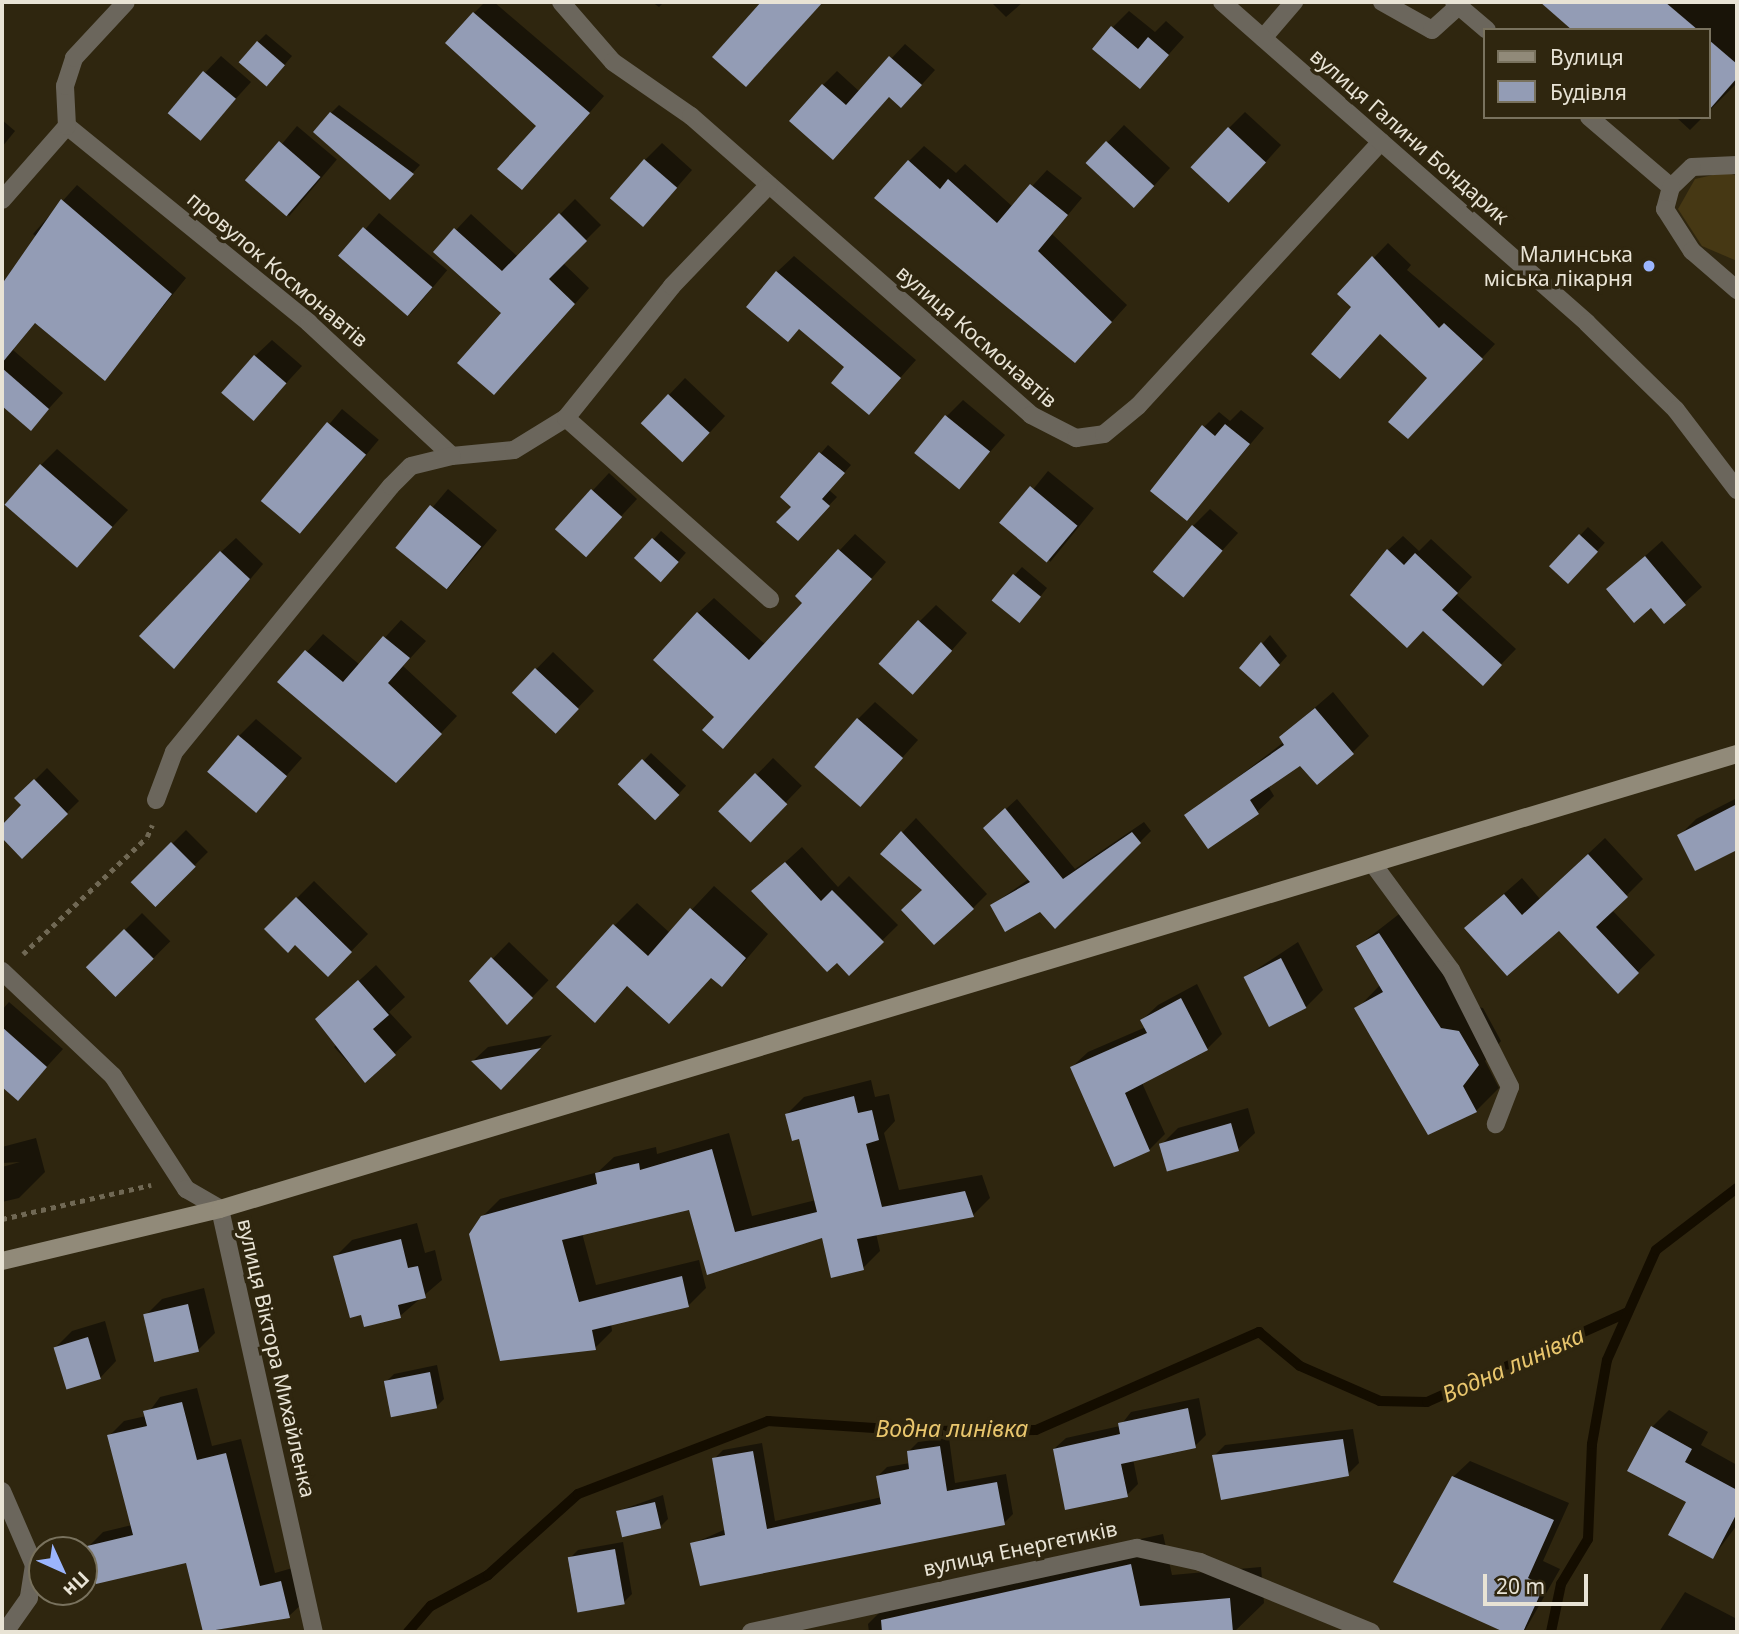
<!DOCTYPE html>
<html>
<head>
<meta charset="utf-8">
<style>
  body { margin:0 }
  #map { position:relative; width:1739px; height:1634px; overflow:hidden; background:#2f260f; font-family:"Noto Sans",sans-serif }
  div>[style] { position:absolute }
  .green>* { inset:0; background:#463814 }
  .shadow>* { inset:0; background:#0007; transform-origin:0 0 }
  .stream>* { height:10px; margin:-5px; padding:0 5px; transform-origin:5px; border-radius:5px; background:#140d00 }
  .building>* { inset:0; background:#939cb5; transform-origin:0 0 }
  .path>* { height:4.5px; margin-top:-2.25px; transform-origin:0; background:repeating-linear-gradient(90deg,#706854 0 5px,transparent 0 10px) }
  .lane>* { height:18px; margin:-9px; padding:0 9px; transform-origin:9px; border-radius:9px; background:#6b665c }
  .street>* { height:18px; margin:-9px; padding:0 9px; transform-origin:9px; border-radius:9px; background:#6b665c }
  .secondary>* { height:18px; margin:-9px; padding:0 9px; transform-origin:9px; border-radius:9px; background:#918a79 }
  .dots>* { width:19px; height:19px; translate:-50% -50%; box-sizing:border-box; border:4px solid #2f260f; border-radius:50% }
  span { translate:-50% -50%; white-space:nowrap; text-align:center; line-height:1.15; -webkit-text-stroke:7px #2f260f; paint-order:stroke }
  .street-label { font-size:21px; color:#e8e3d5 }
  .poi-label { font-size:21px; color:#e8e3d5 }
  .right { translate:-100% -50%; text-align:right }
  .water-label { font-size:23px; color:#e9c66d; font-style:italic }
  .frame { position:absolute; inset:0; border:4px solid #e8e3d5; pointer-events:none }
  .legend { position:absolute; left:1483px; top:28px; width:228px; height:91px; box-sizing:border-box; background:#2f260f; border:2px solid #79725e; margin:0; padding:9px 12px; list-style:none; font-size:21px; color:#e8e3d5 }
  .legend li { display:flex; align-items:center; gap:14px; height:35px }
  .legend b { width:35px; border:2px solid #79725e }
  .north { position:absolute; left:28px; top:1536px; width:70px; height:70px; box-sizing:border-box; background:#2f260f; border:2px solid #79725e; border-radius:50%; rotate:135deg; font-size:19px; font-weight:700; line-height:28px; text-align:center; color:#e8e3d5 }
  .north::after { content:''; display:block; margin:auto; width:24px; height:32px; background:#9bb5fd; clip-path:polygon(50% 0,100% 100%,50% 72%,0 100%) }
  .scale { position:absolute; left:1483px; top:1574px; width:105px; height:32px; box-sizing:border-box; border:4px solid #e8e3d5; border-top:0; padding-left:9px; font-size:21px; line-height:24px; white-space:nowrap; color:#e8e3d5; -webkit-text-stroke:5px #2f260f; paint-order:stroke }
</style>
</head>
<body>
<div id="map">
  <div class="green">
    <i style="clip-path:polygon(1726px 172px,1737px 176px,1737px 261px,1702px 246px,1678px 209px,1695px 179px)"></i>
  </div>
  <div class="shadow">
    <i style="clip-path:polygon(485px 2px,494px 2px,604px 96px,537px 173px,539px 125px,474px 13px)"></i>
    <i style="clip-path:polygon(652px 2px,664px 2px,659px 7px)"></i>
    <i style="clip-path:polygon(991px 2px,1023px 2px,1006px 17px)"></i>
    <i style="clip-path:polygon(1542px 2px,1737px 2px,1737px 83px,1709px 111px,1709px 30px,1575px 30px)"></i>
    <i style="clip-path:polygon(1129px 11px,1155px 32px,1166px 21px,1184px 37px,1140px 87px,1113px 27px)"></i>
    <i style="clip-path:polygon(266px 34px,292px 56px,275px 76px,258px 42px)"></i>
    <i style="clip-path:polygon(905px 44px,935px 70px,915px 92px,890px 96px,846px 144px,823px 85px,837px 71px,860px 92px)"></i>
    <i style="clip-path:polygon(221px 56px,251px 82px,199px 139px,205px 73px)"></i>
    <i style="clip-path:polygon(339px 105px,420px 165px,398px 189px,331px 113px)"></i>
    <i style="clip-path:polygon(1245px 112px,1281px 145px,1246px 184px,1229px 128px)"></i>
    <i style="clip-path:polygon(1676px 117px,1703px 117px,1690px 130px)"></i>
    <i style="clip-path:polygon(2px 120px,15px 131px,2px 147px)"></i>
    <i style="clip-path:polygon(1124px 125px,1170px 168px,1151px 189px,1088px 163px)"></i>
    <i style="left:297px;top:126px;width:52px;height:74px;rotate:40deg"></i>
    <i style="clip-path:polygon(662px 143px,692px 170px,659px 208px,645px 160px)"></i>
    <i style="clip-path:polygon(924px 146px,956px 173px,965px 164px,1013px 207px,1047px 170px,1082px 198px,1052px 234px,1127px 305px,1091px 345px,909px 161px)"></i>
    <i style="clip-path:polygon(77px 185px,186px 278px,105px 379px,36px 321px,13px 350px,63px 393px,31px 428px,2px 404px,2px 287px,40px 240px,33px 234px)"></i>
    <i style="clip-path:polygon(575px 199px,601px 225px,563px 263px,589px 288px,509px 378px,504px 312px,456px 230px,471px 214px,518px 257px)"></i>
    <i style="left:379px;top:213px;width:89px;height:57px;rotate:40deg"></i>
    <i style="clip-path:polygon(1388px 243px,1411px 265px,1407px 270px,1495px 344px,1422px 423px,1429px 378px,1339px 294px)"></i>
    <i style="clip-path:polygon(794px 256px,916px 360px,869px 413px,847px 367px,777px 272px)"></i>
    <i style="clip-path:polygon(272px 340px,302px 366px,253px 419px,255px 356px)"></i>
    <i style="clip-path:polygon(685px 378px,725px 416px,700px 443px,669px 395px)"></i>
    <i style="clip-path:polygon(963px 400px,1005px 435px,959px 487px,947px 416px)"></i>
    <i style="left:342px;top:409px;width:48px;height:120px;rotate:40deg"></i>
    <i style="clip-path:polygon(1241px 410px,1264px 428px,1187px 519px,1204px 427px,1219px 412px,1230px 421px)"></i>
    <i style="clip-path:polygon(828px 445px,851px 465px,829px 490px,837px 497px,797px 539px,793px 507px,783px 497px)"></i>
    <i style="clip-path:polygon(57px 449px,128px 510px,77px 565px,41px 465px)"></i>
    <i style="left:1048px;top:471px;width:59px;height:69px;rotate:39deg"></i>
    <i style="clip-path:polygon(609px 473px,637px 499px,601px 538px,557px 529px)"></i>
    <i style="left:448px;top:489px;width:64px;height:77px;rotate:40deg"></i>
    <i style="clip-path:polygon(1210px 509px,1238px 533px,1183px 594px,1193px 526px)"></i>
    <i style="left:1588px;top:527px;width:23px;height:53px;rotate:43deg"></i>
    <i style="left:661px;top:531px;width:33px;height:36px;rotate:41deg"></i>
    <i style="clip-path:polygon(855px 534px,886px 562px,738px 730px,698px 613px,714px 598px,766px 645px,805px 603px,797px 596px)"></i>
    <i style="clip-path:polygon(1403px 536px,1419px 551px,1431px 539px,1472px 577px,1456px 594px,1516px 649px,1483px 683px,1388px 550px)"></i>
    <i style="clip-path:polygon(236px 538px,263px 564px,188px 653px,221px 552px)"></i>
    <i style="clip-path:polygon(1662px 541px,1702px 587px,1664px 621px,1651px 606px,1608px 589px)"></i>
    <i style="clip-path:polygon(1022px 567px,1047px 588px,1027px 613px,993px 599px)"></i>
    <i style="clip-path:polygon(936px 605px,967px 633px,930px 675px,919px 622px)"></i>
    <i style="clip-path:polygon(401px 620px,426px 641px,403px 666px,457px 716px,412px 764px,280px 682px,323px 634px,360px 665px)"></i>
    <i style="clip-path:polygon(1270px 635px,1287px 656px,1268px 677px,1241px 668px)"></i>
    <i style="clip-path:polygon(553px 652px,594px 691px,572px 714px,514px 692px)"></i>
    <i style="clip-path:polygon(1333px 692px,1369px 736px,1352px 753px,1301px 763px,1268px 786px,1274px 796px,1257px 812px,1187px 816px,1284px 742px,1281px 737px)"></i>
    <i style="clip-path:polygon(875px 702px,918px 740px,860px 805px,858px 719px)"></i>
    <i style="clip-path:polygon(256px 719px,302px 758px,256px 810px,239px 736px)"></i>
    <i style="left:651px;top:753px;width:48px;height:43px;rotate:43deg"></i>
    <i style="left:773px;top:758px;width:40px;height:75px;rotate:44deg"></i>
    <i style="clip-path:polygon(47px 768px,79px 801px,22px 857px,2px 827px,24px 805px,17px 798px)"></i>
    <i style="clip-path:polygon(1737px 798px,1737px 848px,1696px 869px,1679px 836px,1696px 819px)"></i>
    <i style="clip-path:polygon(1017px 799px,1075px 869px,1144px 822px,1151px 831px,1055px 927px,1041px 910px,992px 905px,1029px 879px,997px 817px)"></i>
    <i style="clip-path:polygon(916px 818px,987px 894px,973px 908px,883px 853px)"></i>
    <i style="left:186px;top:830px;width:31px;height:74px;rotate:45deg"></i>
    <i style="clip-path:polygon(1605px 838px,1643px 879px,1612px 910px,1655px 955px,1618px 991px,1559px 928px,1483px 912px,1522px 878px,1540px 899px)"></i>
    <i style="clip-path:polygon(802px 847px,838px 887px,849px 876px,898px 925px,849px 973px,770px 876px)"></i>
    <i style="clip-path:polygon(314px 881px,368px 934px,328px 975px,295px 943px,266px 929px)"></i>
    <i style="clip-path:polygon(714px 886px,768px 934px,744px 962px,722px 985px,712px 976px,629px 985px,595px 1020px,614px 926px,637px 903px,670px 933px)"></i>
    <i style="clip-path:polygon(1403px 911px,1464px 1005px,1483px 1008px,1501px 1041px,1485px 1061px,1499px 1088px,1476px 1111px,1357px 1009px,1380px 985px,1358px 946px)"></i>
    <i style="left:142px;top:913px;width:40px;height:76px;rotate:45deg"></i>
    <i style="left:509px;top:942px;width:55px;height:54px;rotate:44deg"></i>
    <i style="clip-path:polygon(1298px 942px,1323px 990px,1306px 1007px,1245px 977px)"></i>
    <i style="clip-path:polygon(376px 965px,405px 997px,389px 1012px,412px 1037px,365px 1081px,334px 1047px,339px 1042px,335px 1003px)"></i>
    <i style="clip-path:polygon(1197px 984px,1222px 1034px,1207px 1049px,1142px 1083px,1165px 1134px,1149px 1150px,1072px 1067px,1088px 1052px,1146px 1027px,1142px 1020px,1158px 1005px)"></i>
    <i style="clip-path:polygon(9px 1002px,63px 1049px,18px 1098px,2px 1084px,2px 1010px)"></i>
    <i style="clip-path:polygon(552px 1035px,515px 1073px,473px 1061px,488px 1047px)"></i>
    <i style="clip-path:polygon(871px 1080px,875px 1097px,889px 1094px,895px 1121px,884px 1133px,899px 1190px,982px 1175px,990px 1198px,973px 1215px,876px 1233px,880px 1251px,863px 1268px,823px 1236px,709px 1272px,690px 1208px,582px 1233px,596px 1285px,699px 1260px,706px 1288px,689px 1305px,611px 1323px,612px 1331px,595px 1348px,482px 1217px,500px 1199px,598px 1172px,614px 1157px,656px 1147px,657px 1154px,729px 1133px,752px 1216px,816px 1200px,800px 1137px,787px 1114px,804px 1097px)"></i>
    <i style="clip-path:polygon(1248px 1108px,1255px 1133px,1238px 1149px,1161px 1145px,1178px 1128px)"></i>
    <i style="clip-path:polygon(36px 1138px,45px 1172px,19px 1198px,2px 1202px,2px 1167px,20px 1162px,2px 1163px,2px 1147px)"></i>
    <i style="clip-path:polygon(417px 1223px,425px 1253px,435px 1250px,442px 1280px,400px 1316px,335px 1257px,352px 1240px)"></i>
    <i style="clip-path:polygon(204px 1288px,215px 1333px,198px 1350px,145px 1316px,162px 1299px)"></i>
    <i style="clip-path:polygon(105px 1321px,116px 1361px,100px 1378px,55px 1348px,72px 1331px)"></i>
    <i style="clip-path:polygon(437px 1365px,444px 1399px,436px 1407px,386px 1382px,394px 1374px)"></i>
    <i style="clip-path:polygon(197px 1388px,212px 1446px,241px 1439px,275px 1573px,296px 1567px,304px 1602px,289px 1616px,205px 1632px,187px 1561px,89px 1546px,103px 1532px,132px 1525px,109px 1436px,124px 1421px,146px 1416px,160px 1397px)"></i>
    <i style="clip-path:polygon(1199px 1398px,1206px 1435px,1195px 1446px,1133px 1459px,1138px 1484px,1127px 1495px,1054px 1449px,1066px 1438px,1120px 1426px,1131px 1412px)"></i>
    <i style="clip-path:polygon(1669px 1410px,1708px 1432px,1701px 1445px,1737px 1465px,1737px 1525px,1713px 1557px,1652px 1427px)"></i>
    <i style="clip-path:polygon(1353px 1429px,1359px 1463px,1348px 1474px,1214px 1456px,1225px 1445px)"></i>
    <i style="clip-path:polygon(949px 1438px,955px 1483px,1006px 1474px,1013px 1514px,1004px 1523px,692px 1544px,726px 1529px,714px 1459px,723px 1450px,762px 1443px,775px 1521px,882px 1497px,878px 1476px,887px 1467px,910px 1463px,909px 1451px,918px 1442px)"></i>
    <i style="clip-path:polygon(1470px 1461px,1569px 1503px,1543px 1561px,1560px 1569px,1524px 1632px,1508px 1632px,1395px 1581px,1453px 1477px)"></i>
    <i style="clip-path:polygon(663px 1495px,668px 1519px,660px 1527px,618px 1511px)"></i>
    <i style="clip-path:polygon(1163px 1534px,1172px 1575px,1261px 1567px,1264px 1603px,1234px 1632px,869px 1632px,868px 1624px,899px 1593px)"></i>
    <i style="clip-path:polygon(623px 1542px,632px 1594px,624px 1602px,570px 1558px,578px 1550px)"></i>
    <i style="clip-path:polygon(1685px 1592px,1737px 1619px,1737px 1632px,1659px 1632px)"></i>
  </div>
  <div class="stream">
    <i style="left:408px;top:1632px;width:35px;rotate:-49deg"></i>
    <i style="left:431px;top:1606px;width:65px;rotate:-28.5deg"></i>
    <i style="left:488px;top:1575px;width:121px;rotate:-42deg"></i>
    <i style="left:578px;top:1494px;width:204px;rotate:-21deg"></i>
    <i style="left:768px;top:1421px;width:152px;rotate:3.8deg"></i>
    <i style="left:920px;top:1431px;width:116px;rotate:-0.5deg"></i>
    <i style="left:1036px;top:1430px;width:244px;rotate:-23.7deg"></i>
    <i style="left:1259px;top:1332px;width:53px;rotate:39.7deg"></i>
    <i style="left:1300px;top:1366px;width:87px;rotate:23.6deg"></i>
    <i style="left:1380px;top:1401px;width:47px;rotate:1.2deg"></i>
    <i style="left:1427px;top:1402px;width:220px;rotate:-24.1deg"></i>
    <i style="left:1551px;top:1632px;width:49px;rotate:-78.2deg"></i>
    <i style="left:1561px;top:1584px;width:52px;rotate:-59deg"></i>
    <i style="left:1588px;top:1539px;width:95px;rotate:-87.6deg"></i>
    <i style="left:1592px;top:1444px;width:85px;rotate:-79.9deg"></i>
    <i style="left:1607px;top:1360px;width:120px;rotate:-66deg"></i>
    <i style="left:1656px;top:1250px;width:102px;rotate:-37.4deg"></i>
  </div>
  <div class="building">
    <i style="clip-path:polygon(761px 2px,823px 2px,746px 87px,712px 57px)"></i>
    <i style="clip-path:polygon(1540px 2px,1665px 2px,1698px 30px,1572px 30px)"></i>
    <i style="clip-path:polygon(473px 12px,590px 113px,522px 190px,497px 169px,536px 126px,445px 43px)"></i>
    <i style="clip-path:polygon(1111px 26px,1138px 49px,1148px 37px,1169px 55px,1140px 89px,1092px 49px)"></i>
    <i style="clip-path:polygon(1709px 40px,1737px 64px,1737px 78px,1709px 110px)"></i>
    <i style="left:257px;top:41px;width:37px;height:28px;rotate:41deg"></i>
    <i style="clip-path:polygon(889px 56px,922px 85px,901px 108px,889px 97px,833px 160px,789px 121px,822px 84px,846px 105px)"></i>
    <i style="left:203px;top:71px;width:43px;height:55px;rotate:40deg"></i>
    <i style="clip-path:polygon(330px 112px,414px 174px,390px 200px,313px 132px)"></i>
    <i style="left:1228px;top:127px;width:52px;height:55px;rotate:43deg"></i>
    <i style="left:279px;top:141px;width:55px;height:52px;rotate:41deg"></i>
    <i style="left:1106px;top:141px;width:66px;height:30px;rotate:43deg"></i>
    <i style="left:644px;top:159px;width:44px;height:52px;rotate:41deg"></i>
    <i style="clip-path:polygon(908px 160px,940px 189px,948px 179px,997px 223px,1030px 184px,1068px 215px,1038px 251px,1112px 322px,1075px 363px,874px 198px)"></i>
    <i style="clip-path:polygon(61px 199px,172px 294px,105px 381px,35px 323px,2px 363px,2px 284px)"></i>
    <i style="clip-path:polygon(559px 213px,587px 241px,549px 279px,575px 304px,494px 395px,457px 363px,501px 313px,433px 252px,454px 228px,502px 271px)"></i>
    <i style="left:363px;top:227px;width:92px;height:38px;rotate:41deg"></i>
    <i style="clip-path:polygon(1372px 256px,1439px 328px,1444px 323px,1483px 359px,1408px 439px,1388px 422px,1427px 378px,1380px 334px,1340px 379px,1311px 354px,1351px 307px,1337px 294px)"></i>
    <i style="clip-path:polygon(776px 271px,901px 378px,869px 415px,831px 383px,844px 367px,799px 329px,788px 342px,746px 307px)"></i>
    <i style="left:254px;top:355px;width:43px;height:50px;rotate:41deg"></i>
    <i style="clip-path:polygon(2px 368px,49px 409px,31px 431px,2px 406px)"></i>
    <i style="left:668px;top:394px;width:57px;height:40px;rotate:43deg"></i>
    <i style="left:945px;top:415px;width:58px;height:49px;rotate:39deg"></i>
    <i style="left:327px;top:422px;width:51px;height:103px;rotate:40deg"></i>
    <i style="clip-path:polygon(1225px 424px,1250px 444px,1187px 521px,1150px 491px,1202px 425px,1215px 436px)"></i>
    <i style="clip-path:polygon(819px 452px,845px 473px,822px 499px,830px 506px,798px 541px,776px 522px,791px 507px,780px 497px)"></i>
    <i style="left:40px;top:464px;width:96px;height:54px;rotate:41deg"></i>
    <i style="left:1030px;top:486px;width:62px;height:48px;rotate:40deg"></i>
    <i style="left:591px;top:489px;width:42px;height:54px;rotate:42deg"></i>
    <i style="left:430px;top:505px;width:66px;height:55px;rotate:39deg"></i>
    <i style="left:1192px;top:525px;width:40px;height:61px;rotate:40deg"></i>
    <i style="left:1579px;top:534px;width:26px;height:44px;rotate:43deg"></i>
    <i style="left:652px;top:538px;width:36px;height:27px;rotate:42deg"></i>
    <i style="clip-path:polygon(838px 549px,872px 579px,723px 749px,702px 730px,714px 717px,653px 660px,697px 612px,749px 660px,802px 603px,795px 596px)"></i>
    <i style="clip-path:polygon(1387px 549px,1404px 565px,1415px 553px,1458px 593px,1442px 610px,1502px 665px,1483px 686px,1423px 631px,1407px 648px,1350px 595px)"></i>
    <i style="clip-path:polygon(220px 551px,250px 579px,174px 669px,139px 636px)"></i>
    <i style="clip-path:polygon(1645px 556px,1686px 605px,1664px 624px,1651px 608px,1634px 623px,1606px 589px)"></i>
    <i style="left:1013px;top:574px;width:36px;height:34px;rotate:39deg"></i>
    <i style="left:918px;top:620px;width:46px;height:59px;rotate:42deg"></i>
    <i style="clip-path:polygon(383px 636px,410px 658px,388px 683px,442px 734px,396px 783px,277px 682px,305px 650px,343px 682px)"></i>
    <i style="clip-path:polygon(1261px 642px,1280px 665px,1260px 687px,1239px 668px)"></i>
    <i style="left:535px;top:668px;width:60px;height:34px;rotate:43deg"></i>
    <i style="clip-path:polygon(1315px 708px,1354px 754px,1317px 785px,1300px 766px,1250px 800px,1259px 814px,1208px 849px,1184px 815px,1284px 745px,1279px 737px)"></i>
    <i style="left:857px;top:718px;width:61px;height:65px;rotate:41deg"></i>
    <i style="left:238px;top:735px;width:64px;height:48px;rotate:40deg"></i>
    <i style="left:642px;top:759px;width:52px;height:35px;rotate:44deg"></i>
    <i style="left:755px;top:773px;width:45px;height:53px;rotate:44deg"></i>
    <i style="clip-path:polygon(34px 779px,68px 814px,22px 859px,2px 838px,2px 825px,21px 805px,14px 798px)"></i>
    <i style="clip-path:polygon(1737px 804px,1737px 850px,1695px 871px,1677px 835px)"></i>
    <i style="clip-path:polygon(1005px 808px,1063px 879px,1132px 832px,1141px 843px,1055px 929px,1040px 912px,1005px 932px,990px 905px,1030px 882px,983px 828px)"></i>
    <i style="clip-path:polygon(901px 831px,974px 909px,934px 945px,901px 910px,922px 890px,880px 854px)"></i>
    <i style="left:171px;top:842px;width:35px;height:57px;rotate:45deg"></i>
    <i style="clip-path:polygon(1588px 854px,1628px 897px,1596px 927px,1639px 973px,1618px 994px,1559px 931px,1507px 976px,1464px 928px,1504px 894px,1522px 915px)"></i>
    <i style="clip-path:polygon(785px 862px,821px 901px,832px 890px,884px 942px,849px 976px,837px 963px,827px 972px,751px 891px)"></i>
    <i style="clip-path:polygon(296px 897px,352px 952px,328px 977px,295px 945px,288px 953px,264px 929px)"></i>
    <i style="clip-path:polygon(690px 908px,746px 958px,722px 987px,711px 978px,669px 1024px,627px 986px,595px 1023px,556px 987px,613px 924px,648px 956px)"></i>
    <i style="left:124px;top:929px;width:42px;height:54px;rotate:45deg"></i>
    <i style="clip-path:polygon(1379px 933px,1441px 1028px,1459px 1031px,1479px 1065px,1463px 1086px,1477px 1112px,1428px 1135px,1354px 1008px,1383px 992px,1356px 946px)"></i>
    <i style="clip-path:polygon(491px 957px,533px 998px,507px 1025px,469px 981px)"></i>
    <i style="left:1281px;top:958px;width:56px;height:42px;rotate:63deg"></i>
    <i style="clip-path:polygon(358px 980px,389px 1015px,373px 1029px,396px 1055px,365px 1083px,315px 1019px)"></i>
    <i style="clip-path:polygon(1181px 998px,1208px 1050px,1125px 1093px,1150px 1151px,1114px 1167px,1070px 1067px,1147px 1033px,1140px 1020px)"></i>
    <i style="clip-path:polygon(2px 1027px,47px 1067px,18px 1101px,2px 1087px)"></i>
    <i style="clip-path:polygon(541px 1048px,501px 1090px,471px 1061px)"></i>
    <i style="clip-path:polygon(854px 1096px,858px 1113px,872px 1110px,879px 1140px,866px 1144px,882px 1207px,965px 1191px,974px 1217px,857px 1239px,864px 1270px,831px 1278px,822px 1238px,707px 1275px,689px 1210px,562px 1240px,579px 1302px,682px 1276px,689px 1307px,592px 1330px,596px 1350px,500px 1361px,469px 1234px,481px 1216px,597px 1184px,595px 1173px,639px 1163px,640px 1170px,712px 1149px,735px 1232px,817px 1212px,799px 1139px,792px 1141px,785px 1114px)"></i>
    <i style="left:1231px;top:1123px;width:29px;height:75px;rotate:74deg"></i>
    <i style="clip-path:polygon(401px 1239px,408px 1268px,418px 1266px,426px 1298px,398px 1305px,401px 1318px,364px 1327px,361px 1315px,350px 1318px,333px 1256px)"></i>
    <i style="left:188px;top:1304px;width:49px;height:46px;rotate:77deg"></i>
    <i style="left:88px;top:1337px;width:44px;height:36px;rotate:73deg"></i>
    <i style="left:430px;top:1372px;width:37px;height:47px;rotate:79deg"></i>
    <i style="clip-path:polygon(182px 1402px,197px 1460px,226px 1453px,260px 1586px,281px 1581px,290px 1618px,203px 1632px,186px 1563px,96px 1584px,87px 1546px,133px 1535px,107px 1435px,147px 1426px,143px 1411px)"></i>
    <i style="clip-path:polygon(1188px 1408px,1196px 1448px,1121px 1464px,1128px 1497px,1065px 1510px,1053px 1449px,1120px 1434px,1118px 1423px)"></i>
    <i style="clip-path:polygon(1651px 1426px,1692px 1449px,1685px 1462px,1737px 1490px,1737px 1513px,1713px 1559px,1668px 1535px,1686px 1502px,1627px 1471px)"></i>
    <i style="clip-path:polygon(1343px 1439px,1349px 1476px,1221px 1500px,1212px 1455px)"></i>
    <i style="clip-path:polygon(940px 1446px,947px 1491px,997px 1482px,1005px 1525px,700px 1586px,690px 1543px,725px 1535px,712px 1458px,753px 1451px,767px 1529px,881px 1504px,876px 1476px,909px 1469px,907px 1451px)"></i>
    <i style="clip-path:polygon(1452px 1476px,1554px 1520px,1528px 1578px,1544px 1586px,1523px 1632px,1504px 1632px,1393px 1582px)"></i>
    <i style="left:655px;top:1502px;width:27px;height:40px;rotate:77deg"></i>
    <i style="left:615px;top:1549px;width:56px;height:48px;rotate:80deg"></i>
    <i style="clip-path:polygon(1131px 1564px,1140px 1606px,1230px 1598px,1233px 1632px,882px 1632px,881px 1620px)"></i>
  </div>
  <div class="path">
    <i style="left:23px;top:954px;width:170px;rotate:-43.3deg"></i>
    <i style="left:147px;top:837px;width:13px;rotate:-67deg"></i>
    <i style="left:2px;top:1219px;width:153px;rotate:-12.9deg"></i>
  </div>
  <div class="lane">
    <i style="left:1263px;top:38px;width:48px;rotate:-49.3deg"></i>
    <i style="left:1373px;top:864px;width:132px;rotate:53.7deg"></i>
    <i style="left:1451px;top:970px;width:131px;rotate:63.2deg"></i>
    <i style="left:1510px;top:1087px;width:40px;rotate:111deg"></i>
    <i style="left:2px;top:1491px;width:81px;rotate:66.6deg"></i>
    <i style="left:34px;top:1565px;width:33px;rotate:99deg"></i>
    <i style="left:29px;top:1598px;width:42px;rotate:125.2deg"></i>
  </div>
  <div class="street">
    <i style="left:561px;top:2px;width:79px;rotate:49.1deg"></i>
    <i style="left:613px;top:62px;width:95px;rotate:34.7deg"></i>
    <i style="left:691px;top:116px;width:453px;rotate:41.3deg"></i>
    <i style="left:1031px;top:415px;width:51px;rotate:27.1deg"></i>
    <i style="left:1076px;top:438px;width:28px;rotate:-8deg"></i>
    <i style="left:1104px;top:434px;width:44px;rotate:-39.5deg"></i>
    <i style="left:1138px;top:406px;width:359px;rotate:-47.4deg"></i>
    <i style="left:1222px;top:2px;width:486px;rotate:41.3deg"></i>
    <i style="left:1587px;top:323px;width:124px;rotate:44.3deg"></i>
    <i style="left:1676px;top:410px;width:101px;rotate:52.7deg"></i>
    <i style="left:1382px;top:2px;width:57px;rotate:29.2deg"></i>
    <i style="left:1432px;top:30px;width:36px;rotate:-42deg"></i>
    <i style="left:1454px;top:2px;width:43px;rotate:40.3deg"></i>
    <i style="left:1589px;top:117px;width:108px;rotate:40.5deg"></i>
    <i style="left:67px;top:126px;width:312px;rotate:39.1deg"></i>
    <i style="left:309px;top:323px;width:195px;rotate:42.9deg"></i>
    <i style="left:452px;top:456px;width:62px;rotate:-5.5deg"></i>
    <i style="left:514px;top:450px;width:61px;rotate:-31.6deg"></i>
    <i style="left:566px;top:418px;width:273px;rotate:41.6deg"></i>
    <i style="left:1737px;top:165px;width:45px;rotate:177.5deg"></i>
    <i style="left:1692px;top:167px;width:29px;rotate:136deg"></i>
    <i style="left:1671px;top:187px;width:23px;rotate:105deg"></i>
    <i style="left:1665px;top:209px;width:50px;rotate:57.3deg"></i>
    <i style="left:1692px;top:251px;width:60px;rotate:40.9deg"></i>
    <i style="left:2px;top:200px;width:98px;rotate:-48.7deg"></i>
    <i style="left:67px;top:126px;width:40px;rotate:-92.9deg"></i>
    <i style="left:65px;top:86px;width:29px;rotate:-72deg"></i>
    <i style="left:74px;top:58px;width:76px;rotate:-47.1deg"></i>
    <i style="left:566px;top:418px;width:169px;rotate:-51.2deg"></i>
    <i style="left:672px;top:286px;width:140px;rotate:-46.2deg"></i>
    <i style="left:156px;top:800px;width:51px;rotate:-69.4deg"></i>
    <i style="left:174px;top:752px;width:343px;rotate:-50.8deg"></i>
    <i style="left:391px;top:486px;width:28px;rotate:-45deg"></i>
    <i style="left:411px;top:466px;width:42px;rotate:-13.7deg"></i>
    <i style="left:2px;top:971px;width:153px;rotate:43.4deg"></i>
    <i style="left:113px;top:1076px;width:135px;rotate:57.1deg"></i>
    <i style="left:186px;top:1189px;width:39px;rotate:30deg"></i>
    <i style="left:220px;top:1209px;width:433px;rotate:77.5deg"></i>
    <i style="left:751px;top:1632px;width:395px;rotate:-12.3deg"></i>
    <i style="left:1137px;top:1548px;width:65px;rotate:12.5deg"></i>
    <i style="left:1200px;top:1562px;width:185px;rotate:22.3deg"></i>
  </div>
  <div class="secondary">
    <i style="left:2px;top:1261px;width:224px;rotate:-13.4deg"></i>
    <i style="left:220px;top:1209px;width:1584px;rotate:-16.7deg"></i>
  </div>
  <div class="dots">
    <i style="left:1649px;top:266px;background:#9bb5fd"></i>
  </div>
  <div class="street-label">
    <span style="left:1410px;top:136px;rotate:41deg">вулиця Галини Бондарик</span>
    <span style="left:278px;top:269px;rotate:40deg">провулок Космонавтів</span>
    <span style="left:977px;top:336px;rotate:41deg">вулиця Космонавтів</span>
    <span style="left:277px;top:1358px;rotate:77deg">вулиця Віктора Михайленка</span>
    <span style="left:1020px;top:1548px;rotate:-12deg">вулиця Енергетиків</span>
  </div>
  <div class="poi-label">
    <span class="right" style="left:1633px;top:266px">Малинська<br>міська лікарня</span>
  </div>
  <div class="water-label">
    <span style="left:1513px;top:1364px;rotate:-24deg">Водна линівка</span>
    <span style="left:952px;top:1428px">Водна линівка</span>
  </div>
  <div class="frame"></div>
  <ul class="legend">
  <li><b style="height:9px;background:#918a79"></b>Вулиця</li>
  <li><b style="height:19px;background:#939cb5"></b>Будівля</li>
  </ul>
  <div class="north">Пн</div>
  <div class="scale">20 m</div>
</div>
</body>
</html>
